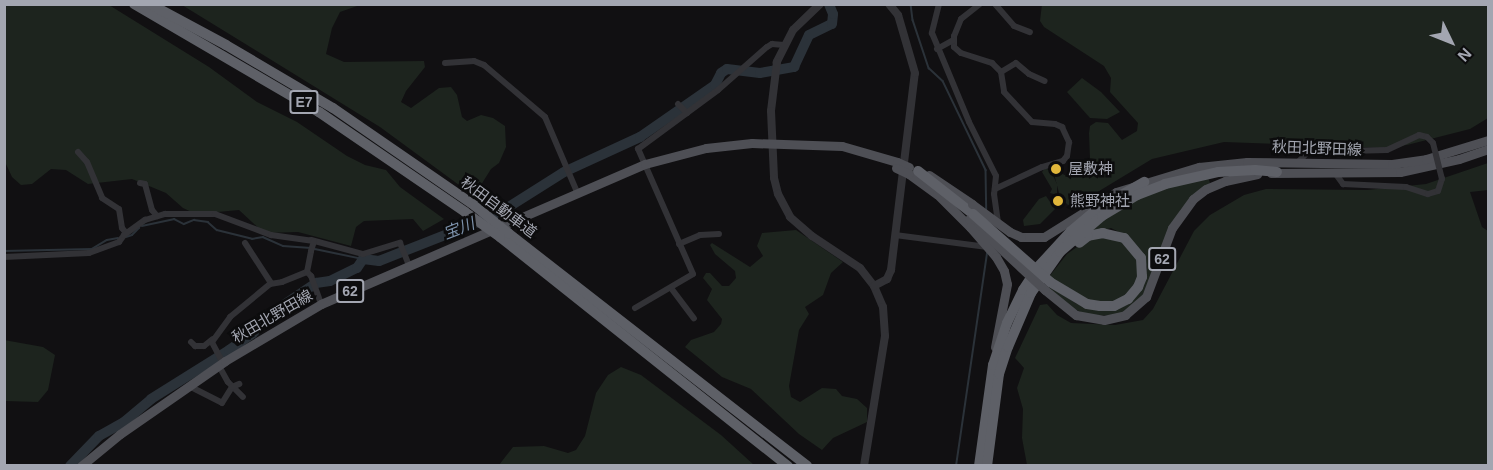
<!DOCTYPE html>
<html>
<head>
<meta charset="utf-8">
<style>
  body { margin:0 }
  #map { position:relative; width:1493px; height:470px; overflow:hidden; background:#111012; font-family:Helvetica,"Noto Sans JP",sans-serif }
  div>[style] { position:absolute }
  .green>* { inset:0; background:#1d241e }
  .stream>* { height:1.5px; margin:-0.75px; padding:0 0.75px; transform-origin:0.75px; border-radius:0.75px; background:#2b3239 }
  .river>* { height:10px; margin:-5px; padding:0 5px; transform-origin:5px; border-radius:5px; background:#2b3239 }
  .minor>* { height:6px; margin:-3px; padding:0 3px; transform-origin:3px; border-radius:3px; background:#323236 }
  .tertiary>* { height:8px; margin:-4px; padding:0 4px; transform-origin:4px; border-radius:4px; background:#323236 }
  .primary>* { height:9px; margin:-4.5px; padding:0 4.5px; transform-origin:4.5px; border-radius:4.5px; background:#4e4f55 }
  .motorway>* { height:10px; margin:-5px; padding:0 5px; transform-origin:5px; border-radius:5px; background:#5e6067 }
  .minor-bridge>* { height:6px; margin:-3px; padding:0 3px; transform-origin:3px; border-radius:3px; background:#323236 }
  .primary-bridge>* { height:9px; margin:-4.5px; padding:0 4.5px; transform-origin:4.5px; border-radius:4.5px; background:#4e4f55 }
  .motorway-bridge>* { height:10px; margin:-5px; padding:0 5px; transform-origin:5px; border-radius:5px; background:#5e6067 }
  .dots>* { width:16px; height:16px; translate:-50% -50%; box-sizing:border-box; border:3px solid #0c0c0d; border-radius:50% }
  span { translate:-50% -50%; white-space:nowrap; text-align:center; line-height:1.15; -webkit-text-stroke:5px #0c0c0d; paint-order:stroke }
  .shield-label span { padding:2px 4px; background:#0c0c0d; border:2px solid; border-radius:4px; -webkit-text-stroke-width:0 }
  .shield-label { font-size:14px; color:#a3a6b1; font-weight:700 }
  .street-label { font-size:15px; color:#a3a6b1 }
  .poi-label { font-size:15px; color:#a3a6b1 }
  .left { translate:0 -50%; text-align:left }
  .water-label { font-size:16px; color:#7c91aa; font-style:italic }
  .frame { position:absolute; inset:0; border:6px solid #a3a6b1; pointer-events:none }
  .north { position:absolute; left:1421px; top:12px; width:60px; height:60px; -webkit-text-stroke:4px #0c0c0d; paint-order:stroke; rotate:133deg; font-size:16px; font-weight:700; line-height:24px; text-align:center; color:#a3a6b1 }
  .north::after { content:''; display:block; margin:auto; width:21px; height:27px; background:#a3a6b1; clip-path:polygon(50% 0,100% 100%,50% 72%,0 100%) }
</style>
</head>
<body>
<div id="map">
  <div class="green">
    <i style="clip-path:polygon(1042px 4px,1488px 5px,1488px 118px,1470px 129px,1407px 145px,1384px 148px,1224px 142px,1152px 159px,1081px 202px,1068px 205px,1060px 197px,1053px 170px,1067px 176px,1086px 170px,1090px 159px,1089px 133px,1090px 126px,1096px 122px,1108px 123px,1122px 140px,1137px 131px,1138px 123px,1110px 92px,1111px 78px,1104px 66px,1044px 27px,1040px 21px)"></i>
    <i style="clip-path:polygon(5px 5px,109px 5px,209px 67px,257px 102px,297px 122px,347px 156px,365px 165px,386px 170px,400px 187px,444px 219px,423px 231px,413px 219px,364px 221px,356px 227px,351px 246px,298px 232px,264px 233px,239px 210px,196px 214px,183px 208px,166px 193px,132px 179px,88px 184px,66px 170px,51px 169px,32px 184px,21px 185px,12px 177px,5px 162px)"></i>
    <i style="clip-path:polygon(182px 5px,360px 5px,340px 12px,332px 28px,326px 54px,344px 62px,424px 61px,425px 67px,406px 91px,401px 102px,411px 108px,439px 88px,451px 87px,457px 95px,462px 117px,467px 121px,481px 115px,493px 118px,505px 126px,506px 147px,499px 163px,491px 169px,474px 196px,380px 127px)"></i>
    <i style="clip-path:polygon(1082px 78px,1101px 92px,1120px 112px,1107px 119px,1090px 118px,1067px 92px)"></i>
    <i style="clip-path:polygon(1488px 163px,1488px 190px,1470px 192px,1482px 227px,1488px 231px,1488px 465px,1027px 465px,1022px 438px,1023px 409px,1017px 388px,1024px 368px,1015px 358px,1040px 305px,1047px 304px,1057px 315px,1071px 323px,1115px 325px,1143px 320px,1153px 309px,1194px 231px,1210px 215px,1244px 195px,1266px 189px,1367px 190px,1426px 184px)"></i>
    <i style="clip-path:polygon(1045px 168px,1051px 171px,1057px 184px,1057px 195px,1050px 193px,1052px 189px,1042px 172px)"></i>
    <i style="clip-path:polygon(1208px 177px,1210px 183px,1181px 209px,1141px 299px,1119px 315px,1088px 316px,1069px 306px,1047px 289px,1049px 286px,1077px 304px,1119px 308px,1144px 282px,1147px 267px,1139px 249px,1125px 235px,1111px 228px,1081px 236px,1134px 200px,1163px 188px)"></i>
    <i style="clip-path:polygon(1046px 196px,1055px 209px,1040px 224px,1024px 226px,1023px 220px,1039px 199px)"></i>
    <i style="clip-path:polygon(796px 230px,843px 262px,831px 273px,823px 295px,805px 307px,809px 314px,799px 330px,789px 386px,791px 397px,800px 402px,822px 388px,836px 389px,842px 396px,857px 399px,867px 408px,867px 422px,833px 438px,822px 450px,799px 434px,751px 389px,722px 377px,685px 347px,691px 340px,714px 332px,721px 324px,722px 319px,707px 300px,712px 289px,703px 278px,706px 273px,710px 273px,722px 286px,729px 286px,736px 278px,735px 271px,715px 254px,710px 245px,712px 243px,750px 267px,763px 256px,757px 246px,762px 233px)"></i>
    <i style="clip-path:polygon(1101px 236px,1116px 237px,1137px 258px,1139px 277px,1129px 295px,1110px 303px,1087px 300px,1048px 278px,1067px 254px,1084px 242px)"></i>
    <i style="clip-path:polygon(4px 340px,43px 347px,55px 355px,48px 390px,38px 402px,5px 401px)"></i>
    <i style="clip-path:polygon(621px 367px,641px 375px,721px 435px,754px 465px,499px 465px,513px 447px,544px 446px,568px 453px,576px 450px,585px 436px,596px 393px,608px 375px)"></i>
  </div>
  <div class="stream">
    <i style="left:911px;top:4px;width:16px;rotate:83deg"></i>
    <i style="left:913px;top:20px;width:51px;rotate:71.6deg"></i>
    <i style="left:929px;top:68px;width:19px;rotate:43deg"></i>
    <i style="left:943px;top:81px;width:99px;rotate:64.2deg"></i>
    <i style="left:986px;top:170px;width:39px;rotate:89deg"></i>
    <i style="left:142px;top:226px;width:33px;rotate:-12deg"></i>
    <i style="left:174px;top:219px;width:11px;rotate:27deg"></i>
    <i style="left:184px;top:224px;width:11px;rotate:-22deg"></i>
    <i style="left:194px;top:220px;width:14px;rotate:8deg"></i>
    <i style="left:208px;top:222px;width:12px;rotate:42deg"></i>
    <i style="left:217px;top:230px;width:36px;rotate:14deg"></i>
    <i style="left:252px;top:239px;width:11px;rotate:-10deg"></i>
    <i style="left:263px;top:237px;width:22px;rotate:24deg"></i>
    <i style="left:283px;top:246px;width:28px;rotate:4deg"></i>
    <i style="left:126px;top:237px;width:6px;rotate:-18deg"></i>
    <i style="left:132px;top:235px;width:10px;rotate:-45deg"></i>
    <i style="left:315px;top:249px;width:49px;rotate:11.8deg"></i>
    <i style="left:4px;top:251px;width:88px;rotate:-1.3deg"></i>
    <i style="left:92px;top:249px;width:17px;rotate:-31deg"></i>
    <i style="left:107px;top:240px;width:11px;rotate:-10deg"></i>
    <i style="left:956px;top:466px;width:215px;rotate:-81.7deg"></i>
  </div>
  <div class="river">
    <i style="left:70px;top:466px;width:42px;rotate:-46deg"></i>
    <i style="left:99px;top:436px;width:29px;rotate:-29deg"></i>
    <i style="left:124px;top:422px;width:35px;rotate:-40deg"></i>
    <i style="left:151px;top:399px;width:92px;rotate:-32.1deg"></i>
    <i style="left:229px;top:350px;width:29px;rotate:-35deg"></i>
    <i style="left:253px;top:333px;width:31px;rotate:-45deg"></i>
    <i style="left:275px;top:311px;width:50px;rotate:-34.3deg"></i>
    <i style="left:316px;top:283px;width:14px;rotate:-8deg"></i>
    <i style="left:330px;top:281px;width:30px;rotate:-26deg"></i>
    <i style="left:357px;top:268px;width:11px;rotate:-56deg"></i>
    <i style="left:363px;top:259px;width:16px;rotate:7deg"></i>
    <i style="left:379px;top:261px;width:126px;rotate:-21.5deg"></i>
    <i style="left:496px;top:215px;width:80px;rotate:-32.3deg"></i>
    <i style="left:564px;top:172px;width:84px;rotate:-24.7deg"></i>
    <i style="left:640px;top:137px;width:91px;rotate:-34.7deg"></i>
    <i style="left:715px;top:85px;width:13px;rotate:-63deg"></i>
    <i style="left:721px;top:73px;width:7px;rotate:-34deg"></i>
    <i style="left:727px;top:69px;width:33px;rotate:7deg"></i>
    <i style="left:760px;top:73px;width:35px;rotate:-10deg"></i>
    <i style="left:794px;top:67px;width:35px;rotate:-65deg"></i>
    <i style="left:809px;top:35px;width:25px;rotate:-26deg"></i>
    <i style="left:832px;top:24px;width:10px;rotate:-84deg"></i>
    <i style="left:833px;top:14px;width:11px;rotate:-112deg"></i>
  </div>
  <div class="minor">
    <i style="left:939px;top:4px;width:30px;rotate:104deg"></i>
    <i style="left:932px;top:33px;width:96px;rotate:67.4deg"></i>
    <i style="left:969px;top:122px;width:60px;rotate:63.4deg"></i>
    <i style="left:996px;top:176px;width:18px;rotate:96deg"></i>
    <i style="left:994px;top:194px;width:29px;rotate:82deg"></i>
    <i style="left:980px;top:4px;width:24px;rotate:142deg"></i>
    <i style="left:961px;top:19px;width:18px;rotate:112deg"></i>
    <i style="left:954px;top:36px;width:11px;rotate:90deg"></i>
    <i style="left:954px;top:47px;width:9px;rotate:41deg"></i>
    <i style="left:961px;top:53px;width:33px;rotate:18deg"></i>
    <i style="left:992px;top:63px;width:13px;rotate:45deg"></i>
    <i style="left:1001px;top:72px;width:20px;rotate:81deg"></i>
    <i style="left:1004px;top:92px;width:41px;rotate:47deg"></i>
    <i style="left:1032px;top:122px;width:23px;rotate:5deg"></i>
    <i style="left:1055px;top:124px;width:8px;rotate:23deg"></i>
    <i style="left:1062px;top:127px;width:17px;rotate:65deg"></i>
    <i style="left:1069px;top:142px;width:14px;rotate:98deg"></i>
    <i style="left:1067px;top:156px;width:6px;rotate:129deg"></i>
    <i style="left:1063px;top:161px;width:22px;rotate:164deg"></i>
    <i style="left:1042px;top:167px;width:52px;rotate:154.9deg"></i>
    <i style="left:995px;top:4px;width:29px;rotate:49deg"></i>
    <i style="left:1014px;top:26px;width:17px;rotate:21deg"></i>
    <i style="left:937px;top:49px;width:18px;rotate:-29deg"></i>
    <i style="left:445px;top:63px;width:29px;rotate:-4deg"></i>
    <i style="left:474px;top:61px;width:11px;rotate:22deg"></i>
    <i style="left:484px;top:65px;width:80px;rotate:40.4deg"></i>
    <i style="left:545px;top:117px;width:82px;rotate:66.9deg"></i>
    <i style="left:1001px;top:72px;width:17px;rotate:-31deg"></i>
    <i style="left:1016px;top:63px;width:17px;rotate:40deg"></i>
    <i style="left:1029px;top:74px;width:17px;rotate:24deg"></i>
    <i style="left:678px;top:104px;width:13px;rotate:45deg"></i>
    <i style="left:78px;top:152px;width:13px;rotate:48deg"></i>
    <i style="left:87px;top:162px;width:39px;rotate:67deg"></i>
    <i style="left:102px;top:198px;width:20px;rotate:33deg"></i>
    <i style="left:119px;top:209px;width:19px;rotate:81deg"></i>
    <i style="left:122px;top:228px;width:6px;rotate:51deg"></i>
    <i style="left:1298px;top:162px;width:14px;rotate:-45deg"></i>
    <i style="left:1308px;top:152px;width:79px;rotate:-1.5deg"></i>
    <i style="left:1387px;top:150px;width:35px;rotate:-25deg"></i>
    <i style="left:1419px;top:135px;width:8px;rotate:14deg"></i>
    <i style="left:1427px;top:137px;width:8px;rotate:45deg"></i>
    <i style="left:1335px;top:173px;width:14px;rotate:54deg"></i>
    <i style="left:1343px;top:184px;width:63px;rotate:2.7deg"></i>
    <i style="left:1406px;top:187px;width:23px;rotate:18deg"></i>
    <i style="left:1428px;top:194px;width:10px;rotate:-17deg"></i>
    <i style="left:1438px;top:191px;width:13px;rotate:-72deg"></i>
    <i style="left:140px;top:183px;width:5px;rotate:11deg"></i>
    <i style="left:145px;top:184px;width:27px;rotate:75deg"></i>
    <i style="left:152px;top:210px;width:8px;rotate:50deg"></i>
    <i style="left:895px;top:235px;width:93px;rotate:7.4deg"></i>
    <i style="left:311px;top:240px;width:54px;rotate:15.1deg"></i>
    <i style="left:363px;top:254px;width:39px;rotate:-17deg"></i>
    <i style="left:400px;top:243px;width:24px;rotate:68deg"></i>
    <i style="left:245px;top:243px;width:48px;rotate:57deg"></i>
    <i style="left:679px;top:244px;width:23px;rotate:-23deg"></i>
    <i style="left:700px;top:235px;width:19px;rotate:-3deg"></i>
    <i style="left:4px;top:257px;width:85px;rotate:-2.7deg"></i>
    <i style="left:89px;top:253px;width:32px;rotate:-20deg"></i>
    <i style="left:119px;top:242px;width:9px;rotate:-54deg"></i>
    <i style="left:124px;top:235px;width:26px;rotate:-36deg"></i>
    <i style="left:145px;top:220px;width:21px;rotate:-17deg"></i>
    <i style="left:165px;top:214px;width:50px"></i>
    <i style="left:215px;top:214px;width:60px;rotate:20.6deg"></i>
    <i style="left:271px;top:235px;width:43px;rotate:7.9deg"></i>
    <i style="left:307px;top:272px;width:6px;rotate:45deg"></i>
    <i style="left:311px;top:276px;width:30px;rotate:70deg"></i>
    <i style="left:671px;top:288px;width:38px;rotate:53deg"></i>
    <i style="left:635px;top:308px;width:67px;rotate:-30.4deg"></i>
    <i style="left:693px;top:274px;width:137px;rotate:-113.7deg"></i>
    <i style="left:638px;top:149px;width:99px;rotate:-36.4deg"></i>
    <i style="left:718px;top:90px;width:65px;rotate:-41.3deg"></i>
    <i style="left:767px;top:47px;width:6px;rotate:-31deg"></i>
    <i style="left:772px;top:44px;width:12px;rotate:5deg"></i>
    <i style="left:191px;top:342px;width:6px;rotate:45deg"></i>
    <i style="left:195px;top:346px;width:9px"></i>
    <i style="left:204px;top:346px;width:11px;rotate:-38deg"></i>
    <i style="left:223px;top:363px;width:24px;rotate:-118deg"></i>
    <i style="left:212px;top:342px;width:31px;rotate:-54deg"></i>
    <i style="left:230px;top:317px;width:52px;rotate:-39.5deg"></i>
    <i style="left:270px;top:284px;width:12px;rotate:-9deg"></i>
    <i style="left:282px;top:282px;width:27px;rotate:-22deg"></i>
    <i style="left:307px;top:272px;width:21px;rotate:-79deg"></i>
    <i style="left:219px;top:366px;width:18px;rotate:61deg"></i>
    <i style="left:228px;top:382px;width:21px;rotate:45deg"></i>
    <i style="left:189px;top:386px;width:37px;rotate:27deg"></i>
    <i style="left:222px;top:403px;width:19px;rotate:-58deg"></i>
    <i style="left:232px;top:387px;width:8px;rotate:-23deg"></i>
  </div>
  <div class="tertiary">
    <i style="left:820px;top:4px;width:37px;rotate:136deg"></i>
    <i style="left:793px;top:30px;width:36px;rotate:117deg"></i>
    <i style="left:777px;top:62px;width:49px;rotate:97deg"></i>
    <i style="left:771px;top:111px;width:67px;rotate:87.4deg"></i>
    <i style="left:774px;top:178px;width:16px;rotate:76deg"></i>
    <i style="left:778px;top:194px;width:26px;rotate:62deg"></i>
    <i style="left:790px;top:217px;width:29px;rotate:41deg"></i>
    <i style="left:812px;top:236px;width:58px;rotate:33.7deg"></i>
    <i style="left:860px;top:268px;width:23px;rotate:52deg"></i>
    <i style="left:874px;top:286px;width:23px;rotate:67deg"></i>
    <i style="left:883px;top:307px;width:29px;rotate:86deg"></i>
    <i style="left:885px;top:336px;width:132px;rotate:99.2deg"></i>
    <i style="left:874px;top:286px;width:15px;rotate:-28deg"></i>
    <i style="left:887px;top:279px;width:10px;rotate:-66deg"></i>
    <i style="left:891px;top:270px;width:198px;rotate:-83.1deg"></i>
    <i style="left:915px;top:73px;width:60px;rotate:-106.3deg"></i>
    <i style="left:898px;top:15px;width:14px;rotate:-129deg"></i>
  </div>
  <div class="primary">
    <i style="left:1271px;top:173px;width:129px;rotate:-0.4deg"></i>
    <i style="left:1400px;top:172px;width:60px;rotate:-12.4deg"></i>
    <i style="left:1459px;top:159px;width:31px;rotate:-19deg"></i>
    <i style="left:909px;top:174px;width:34px;rotate:36deg"></i>
    <i style="left:937px;top:194px;width:47px;rotate:45deg"></i>
    <i style="left:929px;top:175px;width:52px;rotate:34deg"></i>
    <i style="left:1021px;top:237px;width:23px"></i>
    <i style="left:1044px;top:237px;width:85px;rotate:-32deg"></i>
    <i style="left:1116px;top:192px;width:87px;rotate:-16.8deg"></i>
    <i style="left:1199px;top:167px;width:48px;rotate:-5.9deg"></i>
    <i style="left:1247px;top:162px;width:145px;rotate:0.8deg"></i>
    <i style="left:1392px;top:164px;width:34px;rotate:-8deg"></i>
    <i style="left:1426px;top:159px;width:65px;rotate:-17deg"></i>
    <i style="left:1045px;top:290px;width:40px;rotate:39deg"></i>
    <i style="left:1076px;top:315px;width:28px;rotate:10deg"></i>
    <i style="left:1104px;top:320px;width:22px;rotate:-13deg"></i>
    <i style="left:1125px;top:315px;width:28px;rotate:-41deg"></i>
    <i style="left:1146px;top:297px;width:74px;rotate:-69.4deg"></i>
    <i style="left:1172px;top:228px;width:36px;rotate:-54deg"></i>
    <i style="left:1193px;top:199px;width:16px;rotate:-38deg"></i>
    <i style="left:1206px;top:189px;width:21px;rotate:-23deg"></i>
    <i style="left:1225px;top:181px;width:33px;rotate:-12deg"></i>
    <i style="left:995px;top:347px;width:64px;rotate:-79.2deg"></i>
    <i style="left:81px;top:466px;width:50px;rotate:-39.4deg"></i>
    <i style="left:120px;top:434px;width:128px;rotate:-34.8deg"></i>
    <i style="left:225px;top:361px;width:112px;rotate:-30.7deg"></i>
    <i style="left:321px;top:304px;width:353px;rotate:-23.4deg"></i>
    <i style="left:645px;top:164px;width:63px;rotate:-14.7deg"></i>
    <i style="left:706px;top:148px;width:46px;rotate:-6.2deg"></i>
    <i style="left:752px;top:143px;width:90px;rotate:1.9deg"></i>
    <i style="left:842px;top:146px;width:57px;rotate:16.2deg"></i>
  </div>
  <div class="motorway">
    <i style="left:134px;top:4px;width:214px;rotate:30.3deg"></i>
    <i style="left:319px;top:112px;width:177px;rotate:34.4deg"></i>
    <i style="left:150px;top:4px;width:86px;rotate:28.3deg"></i>
    <i style="left:226px;top:45px;width:124px;rotate:30.5deg"></i>
    <i style="left:333px;top:108px;width:173px;rotate:34.6deg"></i>
    <i style="left:918px;top:171px;width:70px;rotate:38deg"></i>
    <i style="left:508px;top:233px;width:379px;rotate:37.9deg"></i>
    <i style="left:500px;top:237px;width:368px;rotate:38.5deg"></i>
    <i style="left:1050px;top:282px;width:43px;rotate:30.7deg"></i>
    <i style="left:1087px;top:304px;width:13px;rotate:9deg"></i>
    <i style="left:1100px;top:306px;width:14px"></i>
    <i style="left:1114px;top:306px;width:16px;rotate:-27deg"></i>
    <i style="left:1128px;top:299px;width:16px;rotate:-50deg"></i>
    <i style="left:1138px;top:287px;width:11px;rotate:-68deg"></i>
    <i style="left:1142px;top:277px;width:19px;rotate:-93deg"></i>
    <i style="left:1141px;top:258px;width:26px;rotate:-130deg"></i>
    <i style="left:1124px;top:238px;width:22px;rotate:-167deg"></i>
    <i style="left:1103px;top:233px;width:15px;rotate:169deg"></i>
    <i style="left:1088px;top:236px;width:11px;rotate:142deg"></i>
    <i style="left:979px;top:466px;width:102px;rotate:-82.1deg"></i>
    <i style="left:993px;top:365px;width:44px;rotate:-71.6deg"></i>
    <i style="left:1007px;top:323px;width:37px;rotate:-64deg"></i>
    <i style="left:1023px;top:290px;width:27px;rotate:-57deg"></i>
    <i style="left:1038px;top:267px;width:49px;rotate:-47.5deg"></i>
    <i style="left:1071px;top:231px;width:38px;rotate:-40deg"></i>
    <i style="left:1100px;top:207px;width:51px;rotate:-29.6deg"></i>
    <i style="left:987px;top:466px;width:93px;rotate:-82.6deg"></i>
    <i style="left:999px;top:374px;width:28px;rotate:-72deg"></i>
    <i style="left:1008px;top:347px;width:59px;rotate:-66.9deg"></i>
    <i style="left:1031px;top:293px;width:50px;rotate:-54.7deg"></i>
    <i style="left:1060px;top:252px;width:55px;rotate:-40.6deg"></i>
    <i style="left:1102px;top:216px;width:41px;rotate:-31deg"></i>
    <i style="left:1137px;top:195px;width:30px;rotate:-21deg"></i>
    <i style="left:1165px;top:184px;width:54px;rotate:-12.8deg"></i>
    <i style="left:1218px;top:172px;width:37px;rotate:-3deg"></i>
    <i style="left:1255px;top:170px;width:22px;rotate:5deg"></i>
  </div>
  <div class="minor-bridge">
    <i style="left:1433px;top:143px;width:37px;rotate:76deg"></i>
    <i style="left:311px;top:251px;width:10px;rotate:-73deg"></i>
  </div>
  <div class="primary-bridge">
    <i style="left:897px;top:162px;width:13px;rotate:23deg"></i>
    <i style="left:896px;top:168px;width:14px;rotate:25deg"></i>
    <i style="left:972px;top:204px;width:47px;rotate:36.4deg"></i>
    <i style="left:1010px;top:232px;width:12px;rotate:24deg"></i>
    <i style="left:969px;top:219px;width:104px;rotate:43.1deg"></i>
    <i style="left:970px;top:227px;width:40px;rotate:49deg"></i>
    <i style="left:996px;top:257px;width:16px;rotate:60deg"></i>
    <i style="left:1004px;top:271px;width:13px;rotate:77deg"></i>
  </div>
  <div class="motorway-bridge">
    <i style="left:475px;top:206px;width:43px;rotate:39.3deg"></i>
    <i style="left:465px;top:212px;width:43px;rotate:35.5deg"></i>
    <i style="left:973px;top:214px;width:103px;rotate:41.4deg"></i>
  </div>
  <div class="dots">
    <i style="left:1056px;top:169px;background:#e0b63b"></i>
    <i style="left:1058px;top:201px;background:#e0b63b"></i>
  </div>
  <div class="shield-label">
    <span style="left:304px;top:102px">E7</span>
    <span style="left:1162px;top:259px">62</span>
    <span style="left:350px;top:291px">62</span>
  </div>
  <div class="street-label">
    <span style="left:1317px;top:148px;rotate:2deg">秋田北野田線</span>
    <span style="left:499px;top:207px;rotate:37deg">秋田自動車道</span>
    <span style="left:272px;top:316px;rotate:-30deg">秋田北野田線</span>
  </div>
  <div class="poi-label">
    <span class="left" style="left:1068px;top:169px">屋敷神</span>
    <span class="left" style="left:1070px;top:201px">熊野神社</span>
  </div>
  <div class="water-label">
    <span style="left:459px;top:229px;rotate:-21deg">宝川</span>
  </div>
  <div class="frame"></div>
  <div class="north">N</div>
</div>
</body>
</html>
